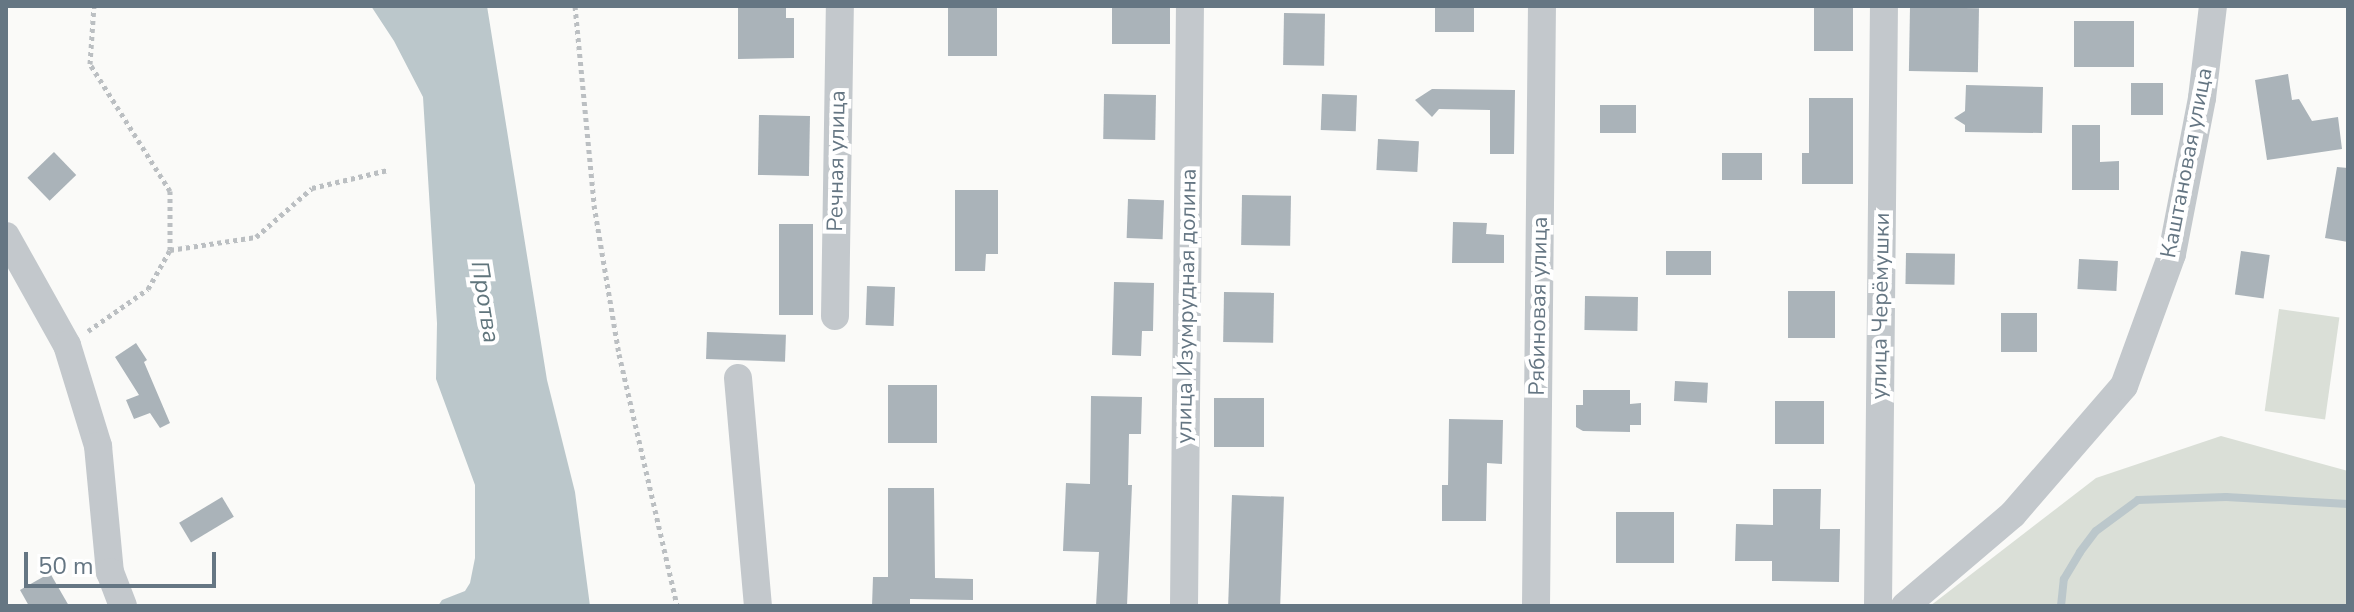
<!DOCTYPE html>
<html>
<head>
<meta charset="utf-8">
<style>
  body { margin:0 }
  #map { position:relative; width:2354px; height:612px; overflow:hidden; background:#fafaf8; font-family:"Nunito Sans",sans-serif }
  div>[style] { position:absolute }
  .green>* { inset:0; background:#dadfd7; transform-origin:0 0 }
  .water>* { inset:0; background:#bbc7cb }
  .stream>* { height:8px; margin:-4px; padding:0 4px; transform-origin:4px; border-radius:4px; background:#bbc7cb }
  .building>* { inset:0; background:#aab3b9; transform-origin:0 0 }
  .path>* { height:5px; margin-top:-2.5px; transform-origin:0; background:repeating-linear-gradient(90deg,#bbbfc2 0 4px,transparent 0 8px) }
  .minor>* { height:28px; margin:-14px; padding:0 14px; transform-origin:14px; border-radius:14px; background:#c3c8cc }
  span { translate:-50% -50%; white-space:nowrap; text-align:center; line-height:1.15; -webkit-text-stroke:8px #fff; paint-order:stroke }
  .street-label { font-size:22px; color:#657683 }
  .water-label { font-size:24px; color:#60757c; font-style:italic }
  .frame { position:absolute; inset:0; border:8px solid #657683; pointer-events:none }
  .scale { position:absolute; left:24px; top:552px; width:192px; height:36px; box-sizing:border-box; border:4px solid #657683; border-top:0; padding-left:10px; font-size:24px; line-height:28px; white-space:nowrap; color:#657683; -webkit-text-stroke:6px #fff; paint-order:stroke }
</style>
</head>
<body>
<div id="map">
  <div class="green">
    <i style="left:2279px;top:309px;width:61px;height:103px;rotate:8deg"></i>
    <i style="clip-path:polygon(2221px 436px,2348px 471px,2348px 606px,1930px 606px,2096px 478px)"></i>
  </div>
  <div class="water">
    <i style="clip-path:polygon(371px 6px,487px 6px,547px 380px,575px 492px,590px 606px,438px 606px,442px 600px,465px 591px,470px 583px,475px 558px,475px 485px,436px 379px,437px 323px,423px 97px,394px 41px)"></i>
  </div>
  <div class="stream">
    <i style="left:2061px;top:606px;width:27px;rotate:-84deg"></i>
    <i style="left:2064px;top:579px;width:31px;rotate:-59deg"></i>
    <i style="left:2080px;top:552px;width:26px;rotate:-53deg"></i>
    <i style="left:2096px;top:531px;width:52px;rotate:-36.4deg"></i>
    <i style="left:2138px;top:500px;width:88px;rotate:-2deg"></i>
    <i style="left:2226px;top:497px;width:122px;rotate:3.3deg"></i>
  </div>
  <div class="building">
    <i style="clip-path:polygon(738px 6px,786px 6px,786px 18px,794px 18px,794px 58px,738px 59px)"></i>
    <i style="left:948px;top:6px;width:49px;height:50px"></i>
    <i style="left:1112px;top:6px;width:58px;height:38px"></i>
    <i style="left:1435px;top:6px;width:39px;height:26px"></i>
    <i style="left:1814px;top:6px;width:39px;height:45px"></i>
    <i style="left:1910px;top:7px;width:69px;height:64px;rotate:1deg"></i>
    <i style="left:1284px;top:13px;width:41px;height:52px;rotate:1deg"></i>
    <i style="left:2074px;top:21px;width:60px;height:46px"></i>
    <i style="clip-path:polygon(2288px 74px,2292px 100px,2299px 99px,2312px 121px,2338px 117px,2342px 149px,2267px 160px,2255px 80px)"></i>
    <i style="left:2131px;top:83px;width:32px;height:32px"></i>
    <i style="clip-path:polygon(1966px 85px,2043px 87px,2042px 133px,1965px 132px,1965px 125px,1954px 118px,1965px 111px)"></i>
    <i style="clip-path:polygon(1432px 89px,1515px 90px,1514px 154px,1490px 154px,1490px 110px,1439px 109px,1432px 117px,1415px 100px)"></i>
    <i style="left:1104px;top:94px;width:52px;height:45px;rotate:1deg"></i>
    <i style="left:1322px;top:94px;width:35px;height:36px;rotate:2deg"></i>
    <i style="clip-path:polygon(1809px 98px,1853px 98px,1853px 184px,1802px 184px,1802px 153px,1809px 153px)"></i>
    <i style="left:1600px;top:105px;width:36px;height:28px"></i>
    <i style="left:759px;top:115px;width:51px;height:60px;rotate:1deg"></i>
    <i style="clip-path:polygon(2072px 125px,2100px 125px,2100px 162px,2119px 161px,2119px 190px,2072px 190px)"></i>
    <i style="left:1378px;top:139px;width:41px;height:31px;rotate:3deg"></i>
    <i style="left:54px;top:152px;width:32px;height:37px;rotate:46deg"></i>
    <i style="left:1762px;top:153px;width:27px;height:40px;rotate:90deg"></i>
    <i style="clip-path:polygon(2337px 167px,2348px 168px,2348px 242px,2325px 238px)"></i>
    <i style="clip-path:polygon(955px 190px,998px 190px,998px 254px,986px 254px,985px 271px,955px 271px)"></i>
    <i style="left:1242px;top:195px;width:49px;height:50px;rotate:1deg"></i>
    <i style="left:1128px;top:199px;width:36px;height:39px;rotate:2deg"></i>
    <i style="clip-path:polygon(1453px 222px,1487px 223px,1486px 234px,1504px 235px,1504px 263px,1452px 263px)"></i>
    <i style="left:779px;top:224px;width:34px;height:91px"></i>
    <i style="left:1711px;top:251px;width:24px;height:45px;rotate:90deg"></i>
    <i style="left:2241px;top:251px;width:29px;height:44px;rotate:8deg"></i>
    <i style="left:1906px;top:253px;width:49px;height:31px;rotate:1deg"></i>
    <i style="left:2079px;top:259px;width:39px;height:30px;rotate:3deg"></i>
    <i style="clip-path:polygon(1114px 282px,1154px 283px,1153px 331px,1142px 331px,1141px 356px,1112px 355px)"></i>
    <i style="left:867px;top:286px;width:28px;height:39px;rotate:2deg"></i>
    <i style="left:1788px;top:291px;width:47px;height:47px"></i>
    <i style="left:1224px;top:292px;width:50px;height:50px;rotate:1deg"></i>
    <i style="left:1585px;top:296px;width:53px;height:34px;rotate:1deg"></i>
    <i style="left:2001px;top:313px;width:36px;height:39px"></i>
    <i style="left:707px;top:332px;width:79px;height:27px;rotate:2deg"></i>
    <i style="clip-path:polygon(136px 343px,147px 360px,144px 362px,170px 423px,160px 428px,150px 413px,134px 419px,126px 400px,139px 395px,115px 357px)"></i>
    <i style="left:1675px;top:381px;width:33px;height:20px;rotate:3deg"></i>
    <i style="left:888px;top:385px;width:49px;height:58px"></i>
    <i style="clip-path:polygon(1583px 390px,1630px 390px,1630px 404px,1641px 403px,1641px 425px,1630px 425px,1630px 432px,1583px 431px,1576px 427px,1576px 405px,1583px 405px)"></i>
    <i style="clip-path:polygon(1091px 396px,1142px 397px,1141px 434px,1129px 434px,1128px 485px,1132px 485px,1127px 606px,1096px 606px,1099px 552px,1063px 551px,1066px 483px,1090px 484px)"></i>
    <i style="left:1214px;top:398px;width:50px;height:49px"></i>
    <i style="left:1775px;top:401px;width:49px;height:43px"></i>
    <i style="clip-path:polygon(1449px 419px,1503px 420px,1502px 464px,1487px 463px,1486px 521px,1442px 521px,1442px 485px,1448px 485px)"></i>
    <i style="clip-path:polygon(888px 488px,934px 488px,935px 578px,973px 579px,973px 600px,910px 599px,910px 606px,872px 606px,873px 577px,888px 577px)"></i>
    <i style="clip-path:polygon(1773px 489px,1821px 489px,1820px 529px,1840px 529px,1839px 582px,1772px 581px,1772px 561px,1735px 561px,1736px 524px,1773px 525px)"></i>
    <i style="left:1232px;top:495px;width:52px;height:111px;rotate:2deg"></i>
    <i style="left:222px;top:497px;width:23px;height:50px;rotate:59deg"></i>
    <i style="left:1616px;top:512px;width:58px;height:51px"></i>
    <i style="clip-path:polygon(50px 573px,69px 606px,29px 606px,20px 590px)"></i>
  </div>
  <div class="path">
    <i style="left:575px;top:6px;width:200px;rotate:84.5deg"></i>
    <i style="left:594px;top:205px;width:151px;rotate:80.5deg"></i>
    <i style="left:619px;top:354px;width:259px;rotate:77deg"></i>
    <i style="left:170px;top:250px;width:87px;rotate:-8.6deg"></i>
    <i style="left:256px;top:237px;width:74px;rotate:-41.2deg"></i>
    <i style="left:312px;top:188px;width:78px;rotate:-13.3deg"></i>
    <i style="left:88px;top:331px;width:73px;rotate:-35deg"></i>
    <i style="left:148px;top:289px;width:45px;rotate:-60.6deg"></i>
    <i style="left:170px;top:250px;width:59px;rotate:-90deg"></i>
    <i style="left:170px;top:191px;width:150px;rotate:-122.2deg"></i>
    <i style="left:90px;top:64px;width:58px;rotate:-86.1deg"></i>
  </div>
  <div class="minor">
    <i style="left:6px;top:236px;width:125px;rotate:60.8deg"></i>
    <i style="left:67px;top:345px;width:106px;rotate:72.9deg"></i>
    <i style="left:98px;top:446px;width:127px;rotate:84.6deg"></i>
    <i style="left:110px;top:572px;width:36px;rotate:69deg"></i>
    <i style="left:835px;top:316px;width:310px;rotate:-89.1deg"></i>
    <i style="left:738px;top:378px;width:229px;rotate:85deg"></i>
    <i style="left:1184px;top:606px;width:600px;rotate:-89.43deg"></i>
    <i style="left:1536px;top:606px;width:600px;rotate:-89.43deg"></i>
    <i style="left:1878px;top:606px;width:600px;rotate:-89.43deg"></i>
    <i style="left:1905px;top:606px;width:142px;rotate:-40.4deg"></i>
    <i style="left:2013px;top:514px;width:169px;rotate:-49.1deg"></i>
    <i style="left:2124px;top:386px;width:140px;rotate:-70deg"></i>
    <i style="left:2172px;top:254px;width:159px;rotate:-79.1deg"></i>
    <i style="left:2202px;top:98px;width:93px;rotate:-83.2deg"></i>
  </div>
  <div class="street-label">
    <span style="left:837px;top:161px;rotate:-89deg">Речная улица</span>
    <span style="left:2187px;top:163px;rotate:-79deg">Каштановая улица</span>
    <span style="left:1187px;top:306px;rotate:-89deg">улица Изумрудная долина</span>
    <span style="left:1539px;top:306px;rotate:-89deg">Рябиновая улица</span>
    <span style="left:1881px;top:306px;rotate:-89deg">улица Черёмушки</span>
  </div>
  <div class="water-label">
    <span style="left:485px;top:302px;rotate:81deg">Протва</span>
  </div>
  <div class="frame"></div>
  <div class="scale">50 m</div>
</div>
</body>
</html>
